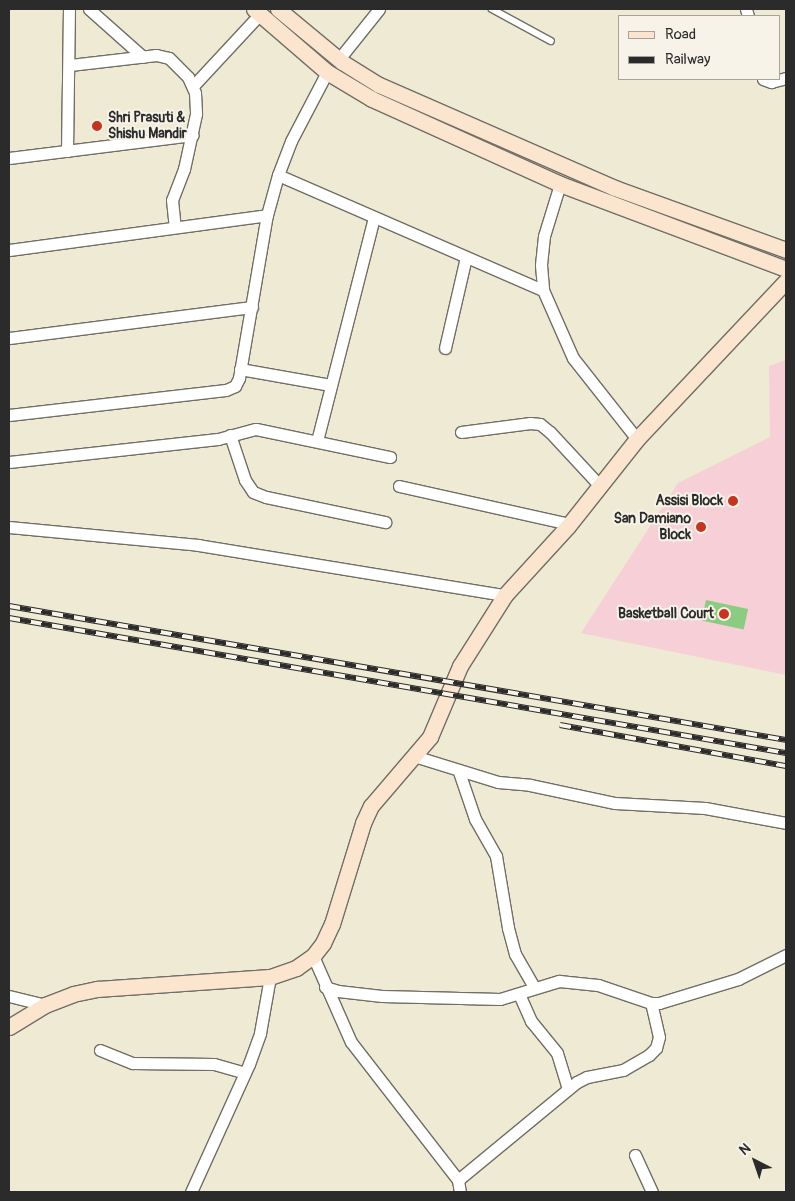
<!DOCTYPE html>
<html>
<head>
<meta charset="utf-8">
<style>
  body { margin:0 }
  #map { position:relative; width:795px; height:1201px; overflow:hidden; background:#efead3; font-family:Pangolin,sans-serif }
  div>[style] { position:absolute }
  .built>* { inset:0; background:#f6cfd7 }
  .green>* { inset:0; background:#8bcb82; transform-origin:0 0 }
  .roads { filter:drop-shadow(1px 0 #706e66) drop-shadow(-1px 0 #706e66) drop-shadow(0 1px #706e66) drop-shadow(0 -1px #706e66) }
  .lane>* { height:5.5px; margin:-2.75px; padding:0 2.75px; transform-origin:2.75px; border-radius:2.75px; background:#fff }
  .street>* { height:11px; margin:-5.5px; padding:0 5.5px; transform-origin:5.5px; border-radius:5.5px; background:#fff }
  .secondary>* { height:15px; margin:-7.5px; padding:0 7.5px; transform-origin:7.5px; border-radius:7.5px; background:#fbe5cf }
  .rail>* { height:5.5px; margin-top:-2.75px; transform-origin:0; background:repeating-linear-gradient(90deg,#f7f3e8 0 11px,#2b2b2b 0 22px); box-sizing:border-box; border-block:1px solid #2b2b2b }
  .dots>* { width:14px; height:14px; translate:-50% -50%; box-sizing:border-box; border:2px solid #f7f3e8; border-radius:50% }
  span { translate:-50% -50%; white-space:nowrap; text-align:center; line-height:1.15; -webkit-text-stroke:4px #f7f3e8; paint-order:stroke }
  .poi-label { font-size:14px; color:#2b2b2b; font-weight:700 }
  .left { translate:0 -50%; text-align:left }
  .right { translate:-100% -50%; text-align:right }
  .frame { position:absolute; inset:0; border:10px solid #2b2b2b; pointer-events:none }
  .legend { position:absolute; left:618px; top:15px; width:162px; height:65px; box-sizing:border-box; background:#f7f3e8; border:1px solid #a5a39c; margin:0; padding:6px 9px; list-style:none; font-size:15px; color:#2b2b2b }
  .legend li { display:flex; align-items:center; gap:10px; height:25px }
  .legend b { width:25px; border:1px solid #a5a39c }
  .north { position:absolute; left:730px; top:1136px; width:50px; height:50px; -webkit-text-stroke:4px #f7f3e8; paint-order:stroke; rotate:319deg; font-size:14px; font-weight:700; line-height:20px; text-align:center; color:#2b2b2b }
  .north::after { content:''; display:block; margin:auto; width:18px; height:22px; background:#2b2b2b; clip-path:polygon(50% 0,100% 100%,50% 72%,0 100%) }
</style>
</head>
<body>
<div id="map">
  <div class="built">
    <i style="clip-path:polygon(786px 360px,786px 675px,581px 633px,678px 483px,770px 437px,769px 366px)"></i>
  </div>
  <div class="green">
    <i style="left:706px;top:600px;width:43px;height:21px;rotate:12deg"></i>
  </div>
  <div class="roads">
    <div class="lane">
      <i style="left:492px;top:9px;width:67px;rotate:28.5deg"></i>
    </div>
    <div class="street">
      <i style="left:89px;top:9px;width:72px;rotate:41.6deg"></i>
      <i style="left:746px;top:9px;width:7px;rotate:74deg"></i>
      <i style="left:339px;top:59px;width:64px;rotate:-51.3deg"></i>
      <i style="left:70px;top:65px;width:87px;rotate:-6.6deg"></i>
      <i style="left:156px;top:55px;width:13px;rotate:13deg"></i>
      <i style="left:169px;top:58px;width:27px;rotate:45deg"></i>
      <i style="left:188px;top:77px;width:17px;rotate:66deg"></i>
      <i style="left:195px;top:93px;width:21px;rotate:87deg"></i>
      <i style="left:196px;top:114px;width:56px;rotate:102.3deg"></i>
      <i style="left:184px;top:169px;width:33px;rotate:111deg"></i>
      <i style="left:172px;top:200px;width:27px;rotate:84deg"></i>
      <i style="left:763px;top:79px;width:9px;rotate:21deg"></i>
      <i style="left:771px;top:82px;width:16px;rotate:-15deg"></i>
      <i style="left:193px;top:86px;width:98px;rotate:-47.1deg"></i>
      <i style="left:67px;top:151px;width:142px;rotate:-89.2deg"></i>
      <i style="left:9px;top:158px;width:185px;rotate:-7.1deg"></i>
      <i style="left:278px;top:175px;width:289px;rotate:23.5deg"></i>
      <i style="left:560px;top:184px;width:54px;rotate:107.1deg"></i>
      <i style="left:544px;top:236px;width:29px;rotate:96deg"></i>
      <i style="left:541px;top:265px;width:25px;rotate:85deg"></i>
      <i style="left:543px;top:290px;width:74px;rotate:66.2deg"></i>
      <i style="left:573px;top:358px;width:103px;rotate:51.7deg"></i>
      <i style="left:9px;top:250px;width:260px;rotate:-7.7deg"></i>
      <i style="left:9px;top:338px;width:245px;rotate:-7.3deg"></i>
      <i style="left:445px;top:348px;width:93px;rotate:-77deg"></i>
      <i style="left:240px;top:369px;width:92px;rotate:10deg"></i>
      <i style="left:9px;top:415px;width:218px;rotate:-6.6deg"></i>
      <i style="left:226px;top:390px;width:10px;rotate:-24deg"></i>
      <i style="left:235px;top:386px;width:9px;rotate:-63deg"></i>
      <i style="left:239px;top:378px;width:165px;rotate:-80.3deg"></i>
      <i style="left:267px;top:215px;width:41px;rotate:-74.6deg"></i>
      <i style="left:278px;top:175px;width:36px;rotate:-69deg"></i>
      <i style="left:291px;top:141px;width:78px;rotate:-62.4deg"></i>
      <i style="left:461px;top:432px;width:70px;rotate:-7.4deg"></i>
      <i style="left:530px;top:423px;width:10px;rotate:6deg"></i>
      <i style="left:540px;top:424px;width:13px;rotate:39deg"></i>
      <i style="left:550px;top:432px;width:74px;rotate:47.2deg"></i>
      <i style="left:230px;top:435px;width:47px;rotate:71.6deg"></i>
      <i style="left:245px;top:480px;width:14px;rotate:56deg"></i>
      <i style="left:253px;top:492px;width:14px;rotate:21deg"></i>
      <i style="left:266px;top:497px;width:122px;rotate:11.9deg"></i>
      <i style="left:317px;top:441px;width:231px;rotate:-75.7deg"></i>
      <i style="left:9px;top:462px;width:210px;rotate:-6.3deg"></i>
      <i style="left:218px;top:439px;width:39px;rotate:-15deg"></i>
      <i style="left:256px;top:429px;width:137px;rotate:11.8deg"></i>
      <i style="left:399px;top:486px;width:174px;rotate:12.6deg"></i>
      <i style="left:9px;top:527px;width:190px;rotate:5.4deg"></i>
      <i style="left:198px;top:545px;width:311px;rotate:9.3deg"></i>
      <i style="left:414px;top:756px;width:88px;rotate:17.2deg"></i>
      <i style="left:498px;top:782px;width:32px;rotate:5deg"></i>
      <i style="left:530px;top:785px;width:87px;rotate:12deg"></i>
      <i style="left:615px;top:803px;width:90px;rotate:3.2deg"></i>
      <i style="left:705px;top:808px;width:82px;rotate:10.5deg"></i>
      <i style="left:459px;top:772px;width:50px;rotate:71.2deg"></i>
      <i style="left:475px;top:819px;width:43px;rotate:60.4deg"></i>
      <i style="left:496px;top:856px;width:73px;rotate:80.5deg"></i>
      <i style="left:508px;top:928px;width:27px;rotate:75deg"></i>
      <i style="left:515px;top:954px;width:38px;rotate:60deg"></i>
      <i style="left:313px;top:956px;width:94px;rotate:66.2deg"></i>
      <i style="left:351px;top:1042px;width:175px;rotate:52.2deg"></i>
      <i style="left:458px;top:1180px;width:12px;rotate:81deg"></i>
      <i style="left:325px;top:987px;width:14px;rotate:17deg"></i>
      <i style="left:338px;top:991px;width:44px;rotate:6.5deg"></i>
      <i style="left:382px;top:996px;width:118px;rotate:1.5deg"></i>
      <i style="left:500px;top:999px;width:62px;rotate:-17deg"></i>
      <i style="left:559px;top:981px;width:39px;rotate:6deg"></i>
      <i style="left:598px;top:985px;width:56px;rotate:18.8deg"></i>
      <i style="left:651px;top:1003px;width:8px"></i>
      <i style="left:659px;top:1003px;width:83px;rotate:-16.9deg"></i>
      <i style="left:738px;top:979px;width:54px;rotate:-26.6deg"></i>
      <i style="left:519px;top:994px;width:30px;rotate:66deg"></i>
      <i style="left:531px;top:1021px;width:41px;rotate:50.9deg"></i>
      <i style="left:557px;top:1053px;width:37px;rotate:73deg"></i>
      <i style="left:9px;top:996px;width:37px;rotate:14deg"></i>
      <i style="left:100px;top:1050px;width:35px;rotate:22deg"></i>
      <i style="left:133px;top:1063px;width:81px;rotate:0.7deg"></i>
      <i style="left:214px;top:1064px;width:32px;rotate:16deg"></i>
      <i style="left:635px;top:1155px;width:41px;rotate:65.3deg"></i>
      <i style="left:458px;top:1180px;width:154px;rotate:-39.5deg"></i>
      <i style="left:577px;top:1082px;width:11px;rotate:-27deg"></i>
      <i style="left:587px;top:1077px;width:37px;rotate:-11deg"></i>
      <i style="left:623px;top:1070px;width:30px;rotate:-30deg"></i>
      <i style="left:649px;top:1055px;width:10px;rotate:-45deg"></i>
      <i style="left:656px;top:1048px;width:11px;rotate:-75deg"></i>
      <i style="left:659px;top:1037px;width:35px;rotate:-103deg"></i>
      <i style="left:191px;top:1192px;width:141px;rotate:-65.6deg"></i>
      <i style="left:249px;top:1064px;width:33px;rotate:-70deg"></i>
      <i style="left:260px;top:1033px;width:57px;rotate:-79.9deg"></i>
    </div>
    <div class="secondary">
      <i style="left:254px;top:9px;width:96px;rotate:40.8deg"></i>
      <i style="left:327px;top:72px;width:52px;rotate:31deg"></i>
      <i style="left:372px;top:99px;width:206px;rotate:24.3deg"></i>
      <i style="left:560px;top:184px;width:241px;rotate:20.6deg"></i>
      <i style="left:278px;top:9px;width:83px;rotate:39.6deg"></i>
      <i style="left:342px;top:62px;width:44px;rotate:31.9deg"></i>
      <i style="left:379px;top:85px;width:257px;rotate:23.6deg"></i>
      <i style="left:615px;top:188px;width:182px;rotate:19.9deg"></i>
      <i style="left:9px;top:1027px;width:42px;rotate:-31.4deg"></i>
      <i style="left:45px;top:1005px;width:30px;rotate:-21deg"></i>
      <i style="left:73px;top:994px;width:25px;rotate:-12deg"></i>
      <i style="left:97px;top:989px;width:173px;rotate:-4deg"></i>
      <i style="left:270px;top:977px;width:28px;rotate:-19deg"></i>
      <i style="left:296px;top:968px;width:21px;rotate:-35deg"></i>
      <i style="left:313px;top:956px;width:16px;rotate:-52deg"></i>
      <i style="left:323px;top:943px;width:21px;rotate:-65deg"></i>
      <i style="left:332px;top:924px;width:106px;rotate:-72.9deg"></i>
      <i style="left:363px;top:823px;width:19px;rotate:-65deg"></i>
      <i style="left:371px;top:806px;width:91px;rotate:-49.5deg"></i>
      <i style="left:430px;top:737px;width:77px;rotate:-67.1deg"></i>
      <i style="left:460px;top:666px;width:84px;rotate:-57.6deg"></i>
      <i style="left:505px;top:595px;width:93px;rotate:-47.6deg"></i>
      <i style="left:568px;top:526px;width:111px;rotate:-51.6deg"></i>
      <i style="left:637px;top:439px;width:217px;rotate:-46.7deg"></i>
    </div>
  </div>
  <div class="rail">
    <i style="left:9px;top:606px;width:788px;rotate:9.78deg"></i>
    <i style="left:9px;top:618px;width:789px;rotate:9.86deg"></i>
    <i style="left:560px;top:725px;width:230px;rotate:10.3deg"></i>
  </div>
  <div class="dots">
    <i style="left:97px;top:126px;background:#c8321e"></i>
    <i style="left:733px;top:501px;background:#c8321e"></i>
    <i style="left:701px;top:527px;background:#c8321e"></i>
    <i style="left:724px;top:614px;background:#c8321e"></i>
  </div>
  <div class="poi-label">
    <span class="left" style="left:108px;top:126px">Shri Prasuti &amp;<br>Shishu Mandir</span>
    <span class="right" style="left:723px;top:501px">Assisi Block</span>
    <span class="right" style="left:691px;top:527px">San Damiano<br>Block</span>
    <span class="right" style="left:714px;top:614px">Basketball Court</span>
  </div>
  <div class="frame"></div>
  <ul class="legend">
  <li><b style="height:6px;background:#fbe5cf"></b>Road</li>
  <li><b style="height:6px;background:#2b2b2b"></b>Railway</li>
  </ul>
  <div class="north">N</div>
</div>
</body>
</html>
